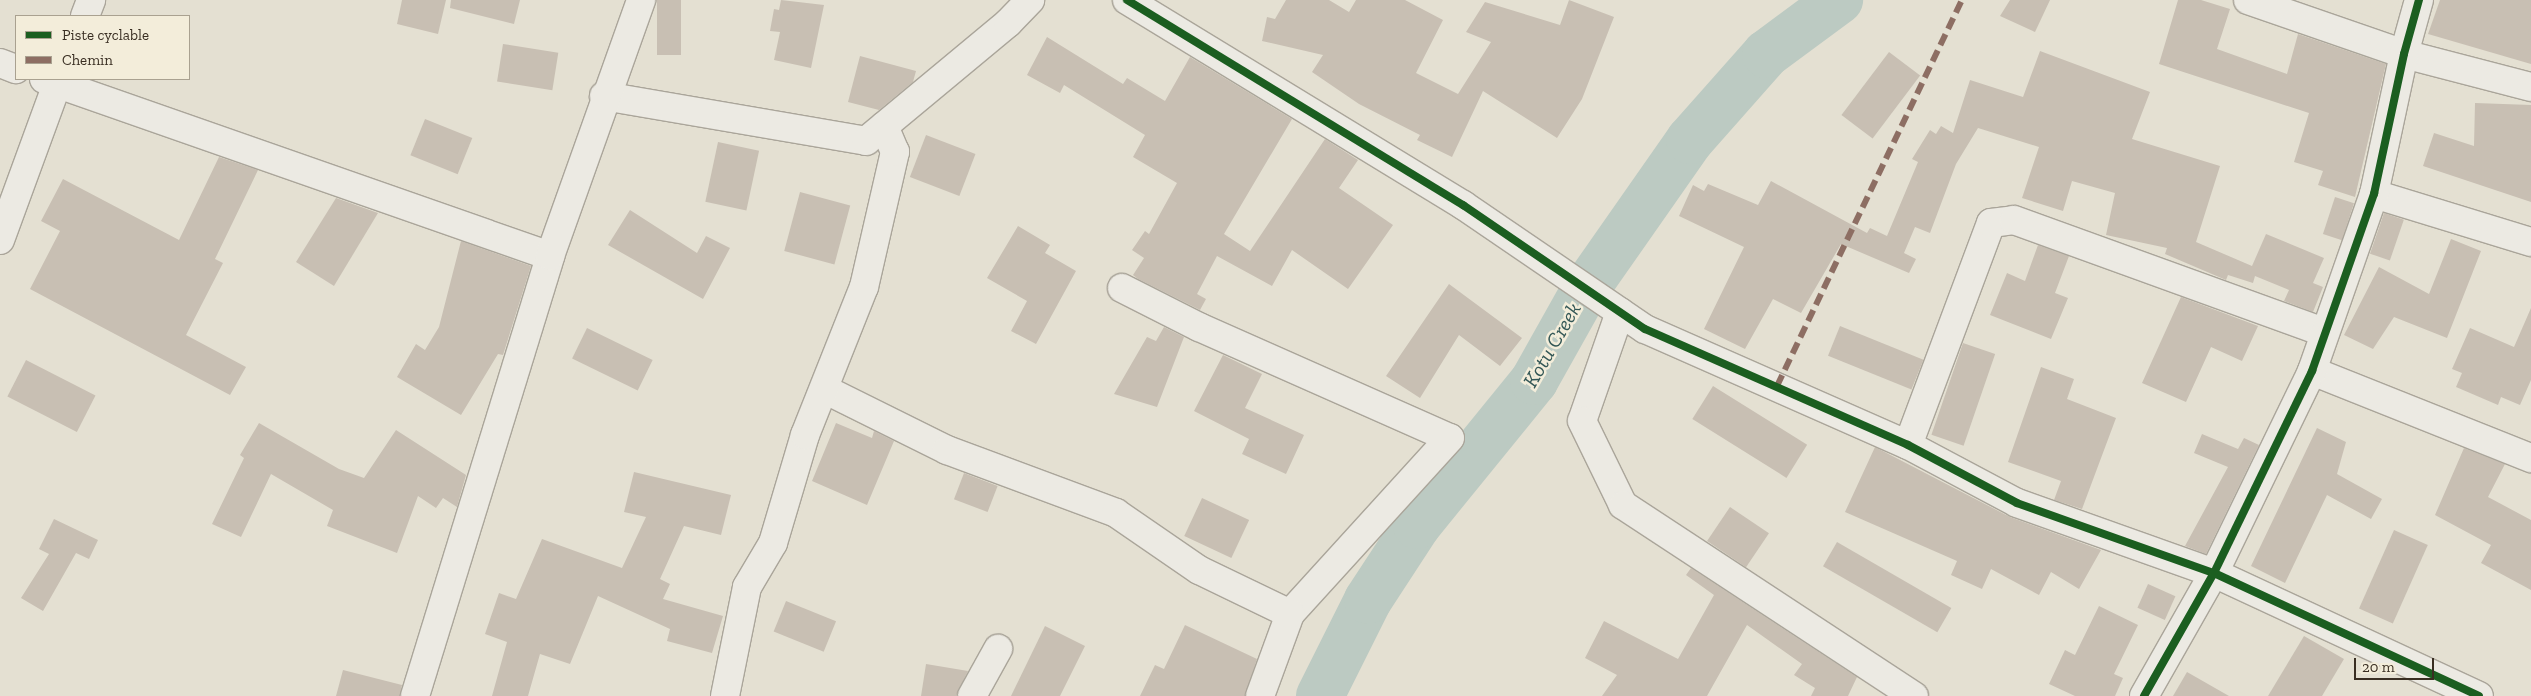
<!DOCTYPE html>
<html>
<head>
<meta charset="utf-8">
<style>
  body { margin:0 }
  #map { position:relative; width:2531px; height:696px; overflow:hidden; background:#e4e0d2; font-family:"Zilla Slab",serif }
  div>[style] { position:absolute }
  .river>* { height:48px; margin:-24px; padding:0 24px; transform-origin:24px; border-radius:24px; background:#bccac2 }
  .building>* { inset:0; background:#c8bfb3; transform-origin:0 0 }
  .roads { filter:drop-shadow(1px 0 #aaa59a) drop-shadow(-1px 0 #aaa59a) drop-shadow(0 1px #aaa59a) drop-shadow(0 -1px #aaa59a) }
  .minor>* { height:28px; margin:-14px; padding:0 14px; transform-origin:14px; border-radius:14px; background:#eceae3 }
  .quiet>* { height:6px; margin-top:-3px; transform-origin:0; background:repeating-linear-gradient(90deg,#8d6e63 0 12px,transparent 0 18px) }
  .cycleway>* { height:8px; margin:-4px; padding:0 4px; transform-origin:4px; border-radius:4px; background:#1b5e20 }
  span { translate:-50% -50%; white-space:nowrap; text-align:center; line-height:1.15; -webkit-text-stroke:5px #f3edda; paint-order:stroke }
  .water-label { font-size:21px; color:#335756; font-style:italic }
  .legend { position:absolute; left:15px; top:15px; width:175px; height:65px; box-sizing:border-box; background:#f3edda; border:1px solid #a9a190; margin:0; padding:6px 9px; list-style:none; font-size:15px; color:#392e22 }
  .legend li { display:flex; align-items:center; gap:10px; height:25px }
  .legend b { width:25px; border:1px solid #a9a190 }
  .scale { position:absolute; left:2354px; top:658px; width:80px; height:22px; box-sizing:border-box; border:2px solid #392e22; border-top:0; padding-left:6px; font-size:15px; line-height:18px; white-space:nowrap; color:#392e22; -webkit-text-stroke:4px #f3edda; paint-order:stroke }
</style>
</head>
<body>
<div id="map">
  <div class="river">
    <i style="left:1320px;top:696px;width:107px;rotate:-63.4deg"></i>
    <i style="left:1368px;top:600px;width:90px;rotate:-56.8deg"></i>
    <i style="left:1417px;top:525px;width:186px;rotate:-50.9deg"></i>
    <i style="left:1534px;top:381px;width:104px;rotate:-60.7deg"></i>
    <i style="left:1585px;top:290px;width:183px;rotate:-55deg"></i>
    <i style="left:1690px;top:140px;width:115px;rotate:-48.5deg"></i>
    <i style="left:1766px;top:54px;width:91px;rotate:-36.5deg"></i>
  </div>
  <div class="building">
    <i style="clip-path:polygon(402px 0,446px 0,438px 34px,397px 24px)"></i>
    <i style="clip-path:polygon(451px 0,520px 0,514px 24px,450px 8px)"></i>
    <i style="left:657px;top:0;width:24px;height:55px"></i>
    <i style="clip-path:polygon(781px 0,824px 5px,811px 68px,774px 60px,780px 32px,770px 31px,774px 9px,779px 10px)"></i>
    <i style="clip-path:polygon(1286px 0,1329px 0,1349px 12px,1356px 0,1405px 0,1443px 20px,1416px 73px,1458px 94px,1491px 42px,1466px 32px,1485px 2px,1560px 25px,1569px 0,1614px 17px,1582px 99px,1557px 138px,1483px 91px,1452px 157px,1417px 140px,1420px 135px,1359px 104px,1312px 72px,1323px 55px,1262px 41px,1267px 17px,1275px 19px)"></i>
    <i style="clip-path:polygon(2010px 0,2050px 0,2035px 32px,2000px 16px)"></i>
    <i style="clip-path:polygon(2178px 0,2201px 0,2230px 9px,2217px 49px,2287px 74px,2298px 34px,2386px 64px,2355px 197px,2318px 185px,2323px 171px,2294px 162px,2309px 113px,2159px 64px)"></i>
    <i style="clip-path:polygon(2440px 0,2531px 0,2531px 64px,2428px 34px)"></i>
    <i style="clip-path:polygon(1047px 37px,1123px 84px,1127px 78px,1165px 101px,1190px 57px,1292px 119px,1224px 234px,1250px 251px,1325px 139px,1358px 160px,1339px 188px,1393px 225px,1348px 289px,1292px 250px,1272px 286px,1217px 256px,1197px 294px,1206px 299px,1200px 310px,1138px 279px,1133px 275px,1144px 258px,1132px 250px,1145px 231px,1149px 234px,1177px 183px,1133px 157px,1145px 135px,1064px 85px,1060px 93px,1027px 75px)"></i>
    <i style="left:503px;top:44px;width:56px;height:38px;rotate:9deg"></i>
    <i style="clip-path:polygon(2040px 51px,2150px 92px,2132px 139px,2220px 166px,2196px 242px,2252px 266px,2266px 234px,2324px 258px,2313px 283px,2323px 287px,2313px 312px,2284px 301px,2289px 290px,2255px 276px,2253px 283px,2228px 275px,2226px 280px,2165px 254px,2167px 248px,2106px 235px,2115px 193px,2072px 181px,2063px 211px,2022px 198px,2039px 147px,1978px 128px,1956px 164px,1930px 233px,1915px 227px,1904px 253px,1916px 259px,1909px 273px,1841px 244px,1801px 313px,1773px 299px,1745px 349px,1704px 329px,1744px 247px,1679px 216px,1693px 185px,1704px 191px,1708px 184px,1758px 205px,1771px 181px,1867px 233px,1870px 228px,1887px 236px,1918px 162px,1912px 159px,1930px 130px,1936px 134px,1941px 126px,1953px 133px,1970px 80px,2023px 97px)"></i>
    <i style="left:1889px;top:52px;width:39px;height:79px;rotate:37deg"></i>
    <i style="clip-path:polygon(860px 56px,916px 71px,913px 82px,879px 110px,848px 102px)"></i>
    <i style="clip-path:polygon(2475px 103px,2531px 105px,2531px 202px,2423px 166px,2434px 133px,2474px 146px)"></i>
    <i style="left:425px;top:119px;width:51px;height:39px;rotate:22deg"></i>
    <i style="left:926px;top:135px;width:53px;height:45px;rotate:21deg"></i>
    <i style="left:718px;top:142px;width:42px;height:61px;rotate:12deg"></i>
    <i style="clip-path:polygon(219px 157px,258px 170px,215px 259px,223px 263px,186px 335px,246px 367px,230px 395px,30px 289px,60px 231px,41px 221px,63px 179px,179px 240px)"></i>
    <i style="left:800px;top:192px;width:52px;height:61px;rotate:15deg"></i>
    <i style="left:2335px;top:197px;width:20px;height:39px;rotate:18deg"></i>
    <i style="clip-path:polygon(336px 198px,378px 213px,334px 286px,296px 262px)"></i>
    <i style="clip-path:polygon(630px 210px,697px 253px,706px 236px,730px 248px,703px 299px,608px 245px)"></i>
    <i style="left:2384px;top:213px;width:21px;height:43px;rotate:19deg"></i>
    <i style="clip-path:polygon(1018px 226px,1050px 245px,1045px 253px,1076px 271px,1036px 344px,1011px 331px,1027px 301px,987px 278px)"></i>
    <i style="clip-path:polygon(2451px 239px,2481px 251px,2447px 338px,2394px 317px,2373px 349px,2344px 335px,2379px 267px,2429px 294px)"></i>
    <i style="clip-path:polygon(461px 241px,531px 266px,503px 355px,498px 354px,461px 415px,397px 377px,416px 344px,425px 350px,439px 327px)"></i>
    <i style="clip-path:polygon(2038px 245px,2069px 256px,2055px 293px,2068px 298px,2051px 339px,1990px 315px,2007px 273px,2025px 281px)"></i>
    <i style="clip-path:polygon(1449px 284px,1522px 338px,1500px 366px,1459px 335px,1420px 398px,1386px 376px)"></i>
    <i style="clip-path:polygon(2181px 297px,2258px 326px,2242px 361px,2211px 347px,2186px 402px,2142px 383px)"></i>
    <i style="clip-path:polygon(2531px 308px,2531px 380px,2520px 405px,2501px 397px,2498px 405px,2456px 387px,2462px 373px,2452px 369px,2470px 328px,2514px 347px)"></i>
    <i style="left:1840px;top:326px;width:90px;height:32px;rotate:22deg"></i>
    <i style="clip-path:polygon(1164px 327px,1184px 337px,1157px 407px,1114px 394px,1147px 337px,1156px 341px)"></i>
    <i style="left:587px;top:328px;width:73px;height:34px;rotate:26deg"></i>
    <i style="left:1963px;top:343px;width:34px;height:97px;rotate:19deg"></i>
    <i style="clip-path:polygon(1223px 355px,1262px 374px,1245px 408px,1304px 435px,1286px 474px,1242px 454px,1249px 439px,1194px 411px)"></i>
    <i style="left:26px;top:360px;width:78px;height:41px;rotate:27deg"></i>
    <i style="clip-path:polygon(2041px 367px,2074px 379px,2067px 399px,2116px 418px,2082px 509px,2054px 500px,2061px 481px,2008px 462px)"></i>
    <i style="left:1713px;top:386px;width:111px;height:39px;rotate:32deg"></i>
    <i style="clip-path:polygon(259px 423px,339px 469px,364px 478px,396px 430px,466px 475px,457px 507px,443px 498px,436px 508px,418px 496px,397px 553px,327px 526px,333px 510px,271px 474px,241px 537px,212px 524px,244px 458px,240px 455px)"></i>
    <i style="clip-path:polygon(836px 423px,872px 438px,874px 431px,894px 441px,867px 505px,812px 481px)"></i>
    <i style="clip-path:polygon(2317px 428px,2346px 442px,2337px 474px,2382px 499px,2371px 519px,2327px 495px,2285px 583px,2251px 566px)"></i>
    <i style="clip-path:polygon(2202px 434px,2238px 449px,2244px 438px,2259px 445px,2206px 554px,2185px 546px,2228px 467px,2194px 453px)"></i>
    <i style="clip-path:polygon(1875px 447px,2010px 517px,2101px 550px,2079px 589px,2051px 572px,2039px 595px,1991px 569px,1982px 589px,1951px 575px,1957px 561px,1845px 512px)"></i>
    <i style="clip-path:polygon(2464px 448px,2505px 464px,2488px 497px,2531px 520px,2531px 590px,2481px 563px,2491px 545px,2435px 515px)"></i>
    <i style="clip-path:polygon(634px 472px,731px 495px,721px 535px,684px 526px,660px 579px,670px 584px,663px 599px,723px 616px,712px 653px,667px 641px,670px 629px,598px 596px,570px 664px,540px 654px,528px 696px,492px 696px,507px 642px,485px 634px,499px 593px,516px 599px,542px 539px,622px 568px,646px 517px,624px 512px)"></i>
    <i style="left:964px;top:473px;width:36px;height:28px;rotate:21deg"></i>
    <i style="left:1202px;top:498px;width:52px;height:42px;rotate:25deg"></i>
    <i style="left:1730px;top:507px;width:47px;height:41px;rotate:34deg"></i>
    <i style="clip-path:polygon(54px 519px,98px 540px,89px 559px,76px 553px,43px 611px,21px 598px,49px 554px,39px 549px)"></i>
    <i style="left:2394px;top:530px;width:37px;height:86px;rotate:24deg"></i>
    <i style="left:1837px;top:542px;width:132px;height:28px;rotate:30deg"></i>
    <i style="clip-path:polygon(1691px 568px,1857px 677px,1848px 696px,1811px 696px,1815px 688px,1794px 675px,1802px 664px,1747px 625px,1707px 696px,1602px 696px,1617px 675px,1585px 658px,1604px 621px,1678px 659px,1714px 595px,1686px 575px)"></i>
    <i style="left:2148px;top:584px;width:30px;height:26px;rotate:24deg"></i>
    <i style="left:786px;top:601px;width:54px;height:33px;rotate:22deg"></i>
    <i style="clip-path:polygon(2099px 606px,2138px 625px,2114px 674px,2123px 678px,2115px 696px,2075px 696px,2049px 684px,2065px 650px,2075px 655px)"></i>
    <i style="clip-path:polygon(1185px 625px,1257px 659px,1245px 696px,1140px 696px,1155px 665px,1164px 669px)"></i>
    <i style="clip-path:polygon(1045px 626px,1085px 646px,1060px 696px,1011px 696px)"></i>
    <i style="clip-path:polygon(2304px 636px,2344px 659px,2322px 696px,2268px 696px)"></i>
    <i style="clip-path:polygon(926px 664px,968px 671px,956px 696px,921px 696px)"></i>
    <i style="clip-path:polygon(343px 670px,402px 685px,400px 696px,336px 696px)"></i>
    <i style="clip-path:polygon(2187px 672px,2229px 696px,2173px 696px)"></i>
  </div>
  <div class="roads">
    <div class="minor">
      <i style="left:1127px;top:0;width:394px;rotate:31.4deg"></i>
      <i style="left:1463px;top:205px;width:220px;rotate:34.3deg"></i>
      <i style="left:1645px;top:329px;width:287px;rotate:23.8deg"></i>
      <i style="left:1908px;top:445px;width:123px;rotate:28deg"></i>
      <i style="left:2017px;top:503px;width:209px;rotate:19.6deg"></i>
      <i style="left:2214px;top:573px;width:292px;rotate:24.9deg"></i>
      <i style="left:2248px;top:0;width:165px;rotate:19.1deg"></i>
      <i style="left:2404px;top:54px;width:131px;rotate:14.6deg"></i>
      <i style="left:85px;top:16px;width:17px;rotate:-69deg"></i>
      <i style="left:0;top:63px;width:17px;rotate:21deg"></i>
      <i style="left:44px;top:79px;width:536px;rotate:19.28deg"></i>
      <i style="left:604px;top:96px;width:266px;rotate:9.7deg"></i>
      <i style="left:866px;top:141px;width:185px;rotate:-39.7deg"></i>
      <i style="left:1008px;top:23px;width:32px;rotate:-46deg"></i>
      <i style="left:2374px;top:194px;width:164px;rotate:17deg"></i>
      <i style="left:0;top:240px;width:171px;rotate:-69.9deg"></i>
      <i style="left:1122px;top:288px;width:86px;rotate:26.9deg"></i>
      <i style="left:1199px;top:327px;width:274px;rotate:23.9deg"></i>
      <i style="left:1450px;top:438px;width:238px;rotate:132.3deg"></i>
      <i style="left:1290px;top:614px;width:87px;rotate:110.1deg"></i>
      <i style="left:1620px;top:312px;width:115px;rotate:109.2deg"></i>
      <i style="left:1582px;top:421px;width:93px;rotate:64deg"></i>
      <i style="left:1623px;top:505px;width:348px;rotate:33.3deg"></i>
      <i style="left:2312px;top:371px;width:236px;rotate:21.7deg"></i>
      <i style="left:826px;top:390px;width:135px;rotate:26.4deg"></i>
      <i style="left:947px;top:450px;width:180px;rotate:20.4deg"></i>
      <i style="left:1116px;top:513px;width:101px;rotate:34.5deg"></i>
      <i style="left:1199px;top:570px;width:101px;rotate:25.8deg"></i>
      <i style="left:1908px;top:445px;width:237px;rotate:-69.5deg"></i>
      <i style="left:1991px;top:223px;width:23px;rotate:-7deg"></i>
      <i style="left:2014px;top:220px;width:329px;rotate:19.9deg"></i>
      <i style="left:415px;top:696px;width:460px;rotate:-72.9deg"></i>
      <i style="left:550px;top:256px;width:272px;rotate:-70.4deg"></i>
      <i style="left:725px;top:696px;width:111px;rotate:-78.6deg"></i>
      <i style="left:747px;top:587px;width:51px;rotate:-59.4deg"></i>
      <i style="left:773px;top:543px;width:113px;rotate:-73.5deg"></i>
      <i style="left:805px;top:435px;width:159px;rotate:-68.3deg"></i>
      <i style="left:864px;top:287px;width:139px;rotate:-77.1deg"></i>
      <i style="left:895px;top:152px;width:28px;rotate:-113deg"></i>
      <i style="left:972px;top:696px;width:54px;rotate:-61deg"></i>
      <i style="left:2144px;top:696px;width:142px;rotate:-60.4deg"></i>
      <i style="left:2214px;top:573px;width:225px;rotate:-64.1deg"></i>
      <i style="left:2312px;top:371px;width:188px;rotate:-70.7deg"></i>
      <i style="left:2374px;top:194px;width:143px;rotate:-77.9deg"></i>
      <i style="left:2404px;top:54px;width:56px;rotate:-74.5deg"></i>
    </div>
  </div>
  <div class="quiet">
    <i style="left:1777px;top:386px;width:428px;rotate:-64.4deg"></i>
  </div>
  <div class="cycleway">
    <i style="left:1127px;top:0;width:394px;rotate:31.4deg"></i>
    <i style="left:1463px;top:205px;width:220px;rotate:34.3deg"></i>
    <i style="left:1645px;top:329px;width:287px;rotate:23.8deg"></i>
    <i style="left:1908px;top:445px;width:123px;rotate:28deg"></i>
    <i style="left:2017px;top:503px;width:209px;rotate:19.6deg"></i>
    <i style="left:2214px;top:573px;width:292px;rotate:24.9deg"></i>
    <i style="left:2144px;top:696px;width:142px;rotate:-60.4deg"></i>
    <i style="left:2214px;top:573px;width:225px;rotate:-64.1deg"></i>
    <i style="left:2312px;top:371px;width:188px;rotate:-70.7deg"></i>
    <i style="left:2374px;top:194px;width:143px;rotate:-77.9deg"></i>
    <i style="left:2404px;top:54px;width:56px;rotate:-74.5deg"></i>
  </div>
  <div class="water-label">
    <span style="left:1552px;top:345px;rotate:-60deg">Kotu Creek</span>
  </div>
  <ul class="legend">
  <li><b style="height:6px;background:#1b5e20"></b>Piste cyclable</li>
  <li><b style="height:6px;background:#8d6e63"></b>Chemin</li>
  </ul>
  <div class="scale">20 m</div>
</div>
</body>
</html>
